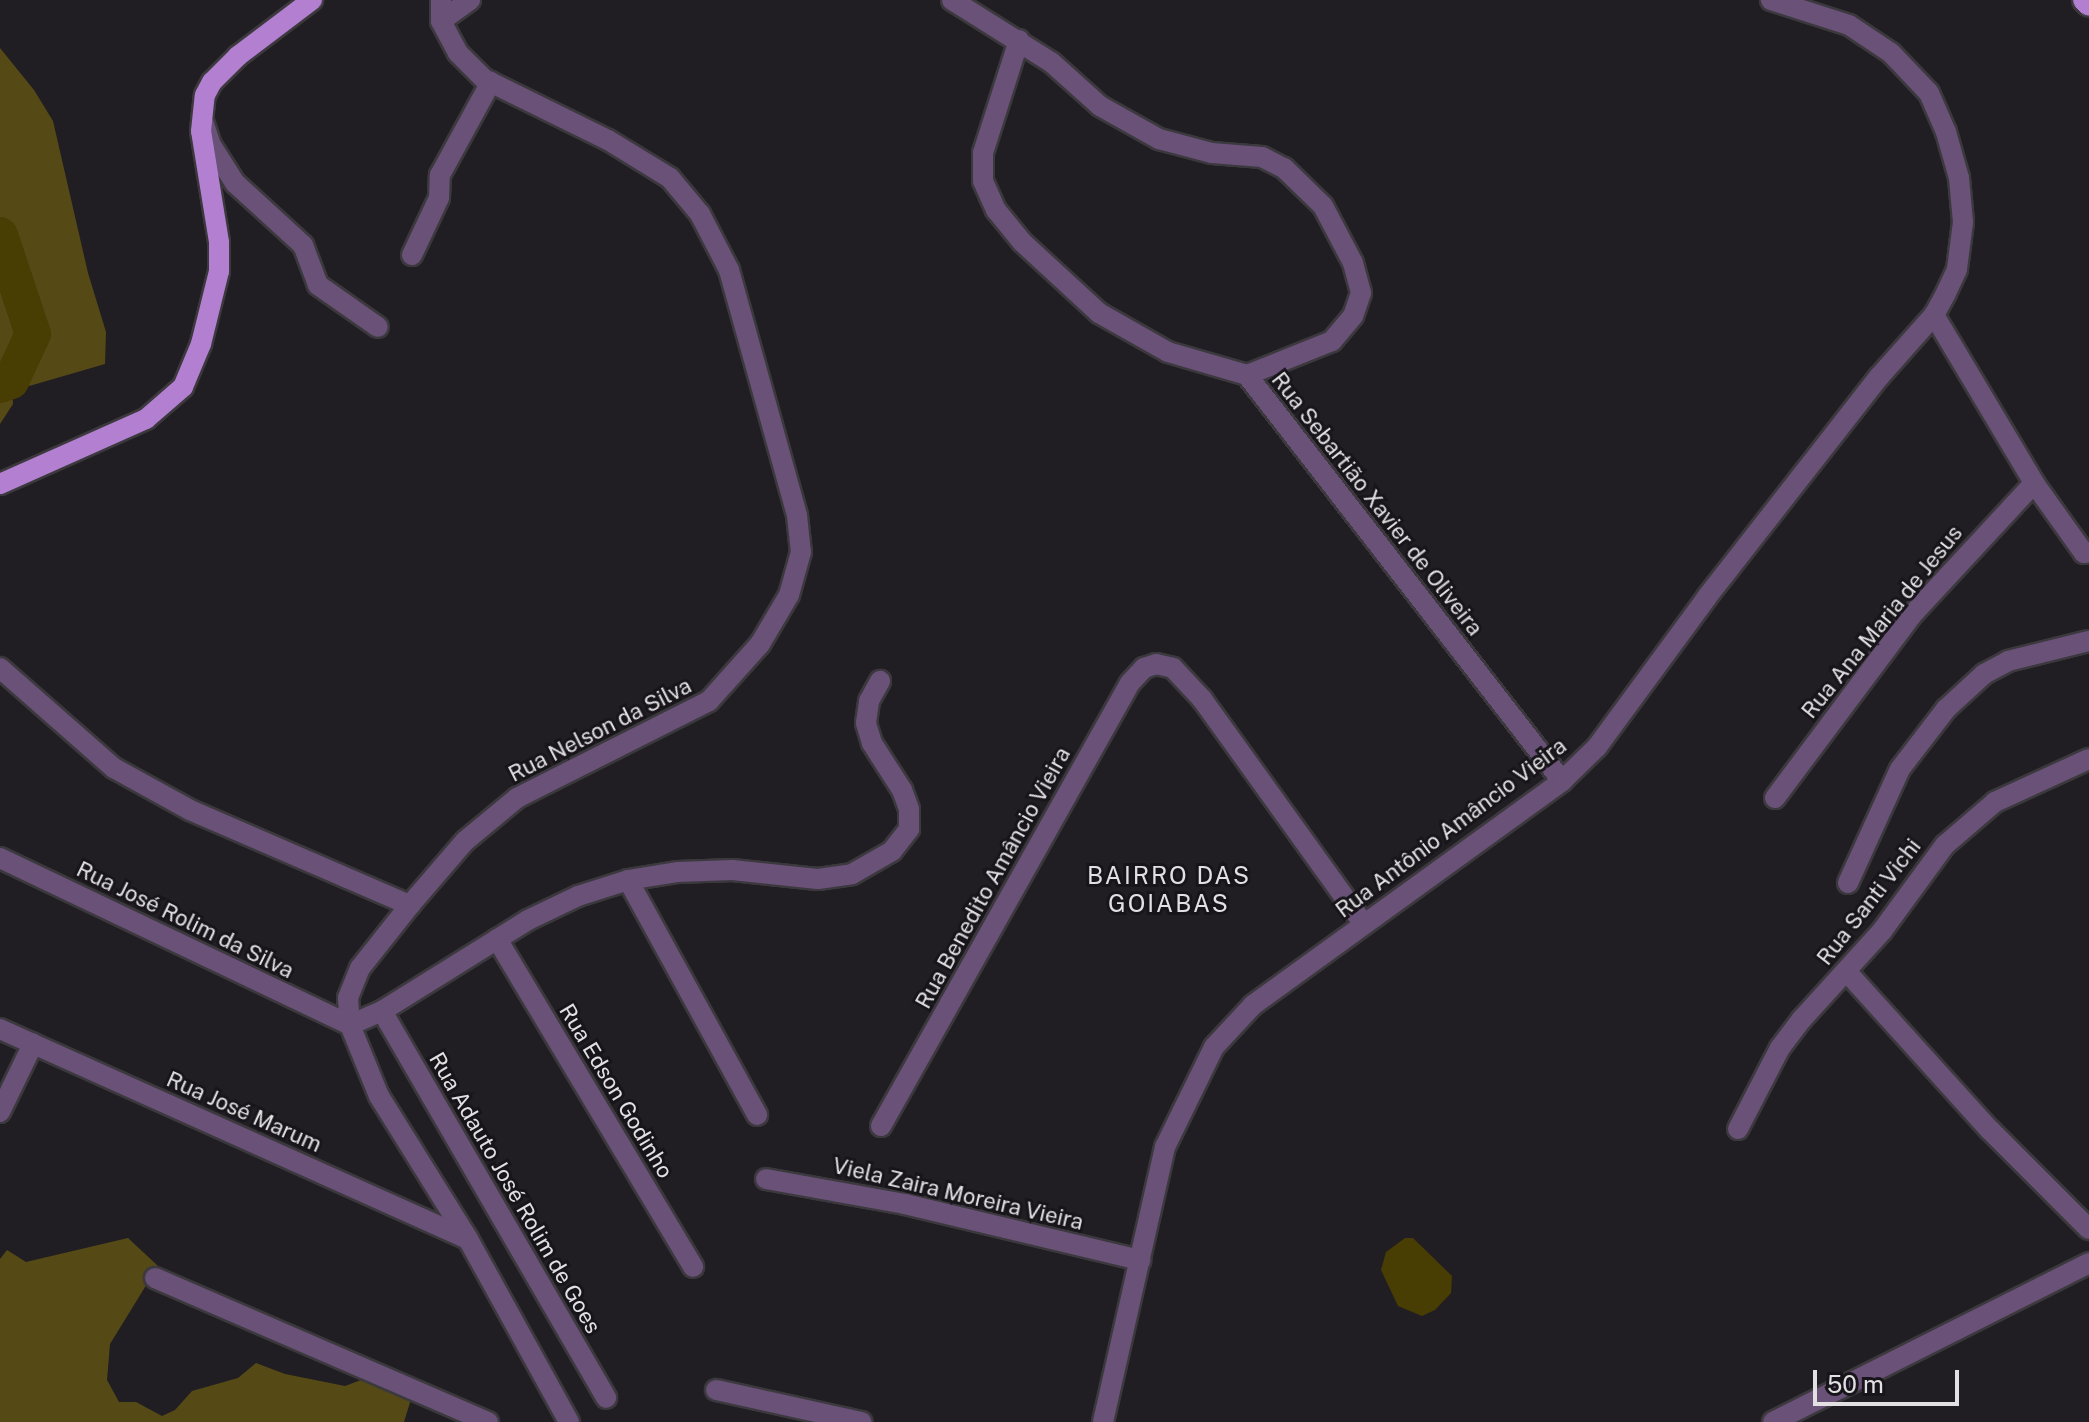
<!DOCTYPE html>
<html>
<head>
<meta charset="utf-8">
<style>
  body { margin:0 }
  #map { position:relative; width:2089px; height:1422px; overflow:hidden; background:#211e23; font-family:"Public Sans",sans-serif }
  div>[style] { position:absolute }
  .forest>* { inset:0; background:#554a15 }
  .water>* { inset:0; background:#483d03 }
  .river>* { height:36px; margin:-18px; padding:0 18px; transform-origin:18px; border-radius:18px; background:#483d03 }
  .roads { filter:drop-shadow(2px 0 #3c393e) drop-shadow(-2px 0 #3c393e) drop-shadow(0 2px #3c393e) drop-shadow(0 -2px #3c393e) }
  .minor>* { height:20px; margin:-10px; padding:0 10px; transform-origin:10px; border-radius:10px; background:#695178 }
  .major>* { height:20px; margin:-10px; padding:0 10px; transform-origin:10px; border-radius:10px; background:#b380d1 }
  span { translate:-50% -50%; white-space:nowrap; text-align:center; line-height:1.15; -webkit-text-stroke:6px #18151a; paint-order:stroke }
  .street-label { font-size:22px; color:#e2e0e3 }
  .neighbourhood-label { font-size:24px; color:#e2e0e3; letter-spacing:2px }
  .scale { position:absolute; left:1813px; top:1370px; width:146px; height:36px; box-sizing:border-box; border:4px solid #e2e0e3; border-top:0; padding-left:10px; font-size:24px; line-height:28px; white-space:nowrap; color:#e2e0e3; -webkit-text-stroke:6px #18151a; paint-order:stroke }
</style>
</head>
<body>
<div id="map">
  <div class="forest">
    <i style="clip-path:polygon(0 48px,34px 90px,53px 121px,88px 273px,106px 332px,105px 364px,12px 391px,13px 404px,0 424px)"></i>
    <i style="clip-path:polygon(128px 1238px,158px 1266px,110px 1344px,107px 1380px,119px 1402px,136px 1402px,162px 1416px,175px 1410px,192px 1391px,238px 1378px,256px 1363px,285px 1374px,345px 1386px,385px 1371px,412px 1396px,404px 1422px,0 1422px,0 1259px,7px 1250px,26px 1262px)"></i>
  </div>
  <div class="water">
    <i style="clip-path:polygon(1405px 1238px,1413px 1238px,1452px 1276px,1451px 1293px,1435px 1310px,1422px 1316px,1398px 1306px,1381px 1270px,1386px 1252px)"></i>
  </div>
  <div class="river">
    <i style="left:0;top:235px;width:104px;rotate:71.6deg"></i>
    <i style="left:33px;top:334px;width:52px;rotate:115.1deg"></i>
    <i style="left:11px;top:381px;width:12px;rotate:160deg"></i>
  </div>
  <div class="roads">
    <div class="minor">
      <i style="left:441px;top:0;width:21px;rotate:90deg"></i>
      <i style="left:441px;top:21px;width:36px;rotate:62deg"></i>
      <i style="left:458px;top:53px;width:37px;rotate:45deg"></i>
      <i style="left:484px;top:79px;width:138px;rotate:26.2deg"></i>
      <i style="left:608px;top:140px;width:73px;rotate:31.5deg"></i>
      <i style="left:670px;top:178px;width:47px;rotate:50.2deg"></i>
      <i style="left:700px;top:214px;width:63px;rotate:62.6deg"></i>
      <i style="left:729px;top:270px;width:254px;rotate:74.5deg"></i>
      <i style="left:797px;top:515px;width:37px;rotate:84deg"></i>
      <i style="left:801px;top:552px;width:45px;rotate:105.6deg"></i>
      <i style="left:789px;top:595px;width:57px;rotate:120.6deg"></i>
      <i style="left:760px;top:644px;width:76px;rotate:131.8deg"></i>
      <i style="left:709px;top:701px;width:215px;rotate:153.2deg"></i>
      <i style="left:517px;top:798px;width:67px;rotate:140.4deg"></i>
      <i style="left:465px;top:841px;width:84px;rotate:130.7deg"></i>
      <i style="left:410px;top:905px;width:80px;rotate:128.4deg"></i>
      <i style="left:360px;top:968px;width:32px;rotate:112deg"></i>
      <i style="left:348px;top:998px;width:27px;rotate:86deg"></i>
      <i style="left:350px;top:1025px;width:77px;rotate:67.8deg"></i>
      <i style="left:379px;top:1096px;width:168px;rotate:58.1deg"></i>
      <i style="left:468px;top:1239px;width:209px;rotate:61.1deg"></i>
      <i style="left:952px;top:0;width:117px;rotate:32.1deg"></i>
      <i style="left:1051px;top:62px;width:66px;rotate:41.9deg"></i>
      <i style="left:1100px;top:106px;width:68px;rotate:29.2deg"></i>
      <i style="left:1159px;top:139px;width:55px;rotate:14.8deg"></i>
      <i style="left:1212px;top:153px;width:50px;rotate:4.6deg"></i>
      <i style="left:1262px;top:157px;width:25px;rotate:27deg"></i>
      <i style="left:1284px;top:168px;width:54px;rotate:44.3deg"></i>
      <i style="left:1323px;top:206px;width:64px;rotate:62.2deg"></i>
      <i style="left:1353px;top:263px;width:31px;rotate:75deg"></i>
      <i style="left:1361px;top:293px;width:24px;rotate:109deg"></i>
      <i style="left:1353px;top:316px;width:33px;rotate:130deg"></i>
      <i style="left:1332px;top:341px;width:92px;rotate:158.2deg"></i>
      <i style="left:441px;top:21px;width:36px;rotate:-36deg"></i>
      <i style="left:1019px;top:40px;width:119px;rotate:107.7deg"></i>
      <i style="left:983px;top:153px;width:28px;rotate:90deg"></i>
      <i style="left:983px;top:181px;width:32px;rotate:66deg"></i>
      <i style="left:996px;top:210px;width:41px;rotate:50.9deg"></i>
      <i style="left:1022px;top:242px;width:105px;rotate:42.7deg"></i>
      <i style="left:1099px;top:313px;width:79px;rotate:29.5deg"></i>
      <i style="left:1168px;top:352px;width:82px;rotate:16.2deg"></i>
      <i style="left:204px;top:124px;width:22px;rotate:72deg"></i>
      <i style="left:211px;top:145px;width:45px;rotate:57.7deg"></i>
      <i style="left:235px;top:183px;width:92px;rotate:42.4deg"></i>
      <i style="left:303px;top:245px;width:43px;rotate:69.4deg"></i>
      <i style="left:318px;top:285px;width:73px;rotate:35deg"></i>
      <i style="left:412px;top:255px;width:63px;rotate:-64.7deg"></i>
      <i style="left:439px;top:198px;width:23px;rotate:-88deg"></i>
      <i style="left:440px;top:175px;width:106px;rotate:-61.3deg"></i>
      <i style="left:1934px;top:315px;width:196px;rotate:59.2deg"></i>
      <i style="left:2034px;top:483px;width:86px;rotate:54.5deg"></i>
      <i style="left:2084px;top:553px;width:5px;rotate:-11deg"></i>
      <i style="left:1247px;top:375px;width:514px;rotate:52.19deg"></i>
      <i style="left:0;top:668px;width:152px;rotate:41.3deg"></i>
      <i style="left:114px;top:768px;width:87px;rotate:28.9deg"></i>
      <i style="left:190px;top:810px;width:240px;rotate:23.4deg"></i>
      <i style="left:1775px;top:798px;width:227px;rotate:-53.2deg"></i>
      <i style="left:1911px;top:616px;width:181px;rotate:-47.2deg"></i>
      <i style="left:0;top:858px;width:388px;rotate:25.5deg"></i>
      <i style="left:350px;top:1025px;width:35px;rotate:-24deg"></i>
      <i style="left:382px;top:1011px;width:172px;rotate:-31.9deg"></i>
      <i style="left:528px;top:920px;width:55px;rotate:-25.6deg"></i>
      <i style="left:578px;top:896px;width:52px;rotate:-17.7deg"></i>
      <i style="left:628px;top:880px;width:51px;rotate:-9.1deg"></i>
      <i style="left:678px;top:872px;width:54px;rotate:-2.1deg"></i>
      <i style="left:732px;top:870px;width:86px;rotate:6deg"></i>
      <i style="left:818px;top:879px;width:34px;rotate:-8deg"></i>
      <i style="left:852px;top:874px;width:46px;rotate:-29.9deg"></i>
      <i style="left:892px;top:851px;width:28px;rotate:-52deg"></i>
      <i style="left:909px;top:829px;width:20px;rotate:-90deg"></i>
      <i style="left:909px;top:809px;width:20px;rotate:-110deg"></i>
      <i style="left:902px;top:790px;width:56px;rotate:-122.6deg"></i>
      <i style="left:872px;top:743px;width:21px;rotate:-107deg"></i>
      <i style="left:866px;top:723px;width:22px;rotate:-82deg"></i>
      <i style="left:869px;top:701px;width:23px;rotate:-61deg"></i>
      <i style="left:628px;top:880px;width:268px;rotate:61.2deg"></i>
      <i style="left:1848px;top:883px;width:125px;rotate:-65.5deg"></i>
      <i style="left:1900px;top:769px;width:76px;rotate:-52.5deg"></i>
      <i style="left:1946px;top:709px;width:52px;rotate:-42.6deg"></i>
      <i style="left:1984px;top:674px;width:27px;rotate:-28deg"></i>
      <i style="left:2008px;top:661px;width:83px;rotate:-13.9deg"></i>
      <i style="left:497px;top:939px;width:382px;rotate:59.1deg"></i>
      <i style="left:1847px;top:972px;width:213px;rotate:47.9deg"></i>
      <i style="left:1990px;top:1130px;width:140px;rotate:45deg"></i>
      <i style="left:382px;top:1011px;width:447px;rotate:59.9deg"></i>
      <i style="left:0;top:1029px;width:513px;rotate:24.17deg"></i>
      <i style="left:0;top:1112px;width:76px;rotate:-64.1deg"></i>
      <i style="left:881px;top:1126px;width:508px;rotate:-60.66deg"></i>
      <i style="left:1130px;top:683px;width:21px;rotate:-47deg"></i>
      <i style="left:1144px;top:668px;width:13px;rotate:-18deg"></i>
      <i style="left:1156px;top:664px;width:17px;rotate:13deg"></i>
      <i style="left:1173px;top:668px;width:42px;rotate:46.9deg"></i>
      <i style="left:1202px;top:699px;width:276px;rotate:54.3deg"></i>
      <i style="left:1738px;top:1129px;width:91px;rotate:-62.6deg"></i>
      <i style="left:1780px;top:1048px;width:36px;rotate:-53deg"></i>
      <i style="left:1802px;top:1019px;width:119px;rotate:-47.7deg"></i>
      <i style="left:1882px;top:931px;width:107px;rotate:-53.8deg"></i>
      <i style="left:1945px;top:845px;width:66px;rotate:-40.7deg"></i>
      <i style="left:1995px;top:802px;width:103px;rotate:-24.6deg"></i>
      <i style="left:766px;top:1179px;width:141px;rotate:10.2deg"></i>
      <i style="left:905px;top:1204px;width:242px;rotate:13.4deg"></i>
      <i style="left:155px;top:1278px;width:363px;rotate:23.4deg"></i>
      <i style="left:716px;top:1390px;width:149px;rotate:12.4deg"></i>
      <i style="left:1103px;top:1422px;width:282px;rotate:-77.3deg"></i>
      <i style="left:1165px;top:1147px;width:111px;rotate:-63.9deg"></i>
      <i style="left:1214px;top:1047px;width:57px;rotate:-47.1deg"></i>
      <i style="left:1253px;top:1005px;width:382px;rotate:-35.9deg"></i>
      <i style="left:1562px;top:781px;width:49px;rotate:-44.2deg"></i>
      <i style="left:1597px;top:747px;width:186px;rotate:-53.7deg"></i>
      <i style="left:1707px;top:597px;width:279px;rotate:-52deg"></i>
      <i style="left:1879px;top:377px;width:83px;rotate:-48.4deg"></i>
      <i style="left:1934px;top:315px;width:25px;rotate:-61deg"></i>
      <i style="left:1946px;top:293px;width:26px;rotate:-65deg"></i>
      <i style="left:1957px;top:269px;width:47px;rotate:-82.7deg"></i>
      <i style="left:1963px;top:222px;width:44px;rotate:-95.2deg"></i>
      <i style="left:1959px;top:178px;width:48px;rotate:-105.8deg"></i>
      <i style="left:1946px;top:132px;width:43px;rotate:-113.6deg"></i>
      <i style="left:1929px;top:93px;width:55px;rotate:-133.5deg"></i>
      <i style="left:1891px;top:53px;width:50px;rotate:-146.3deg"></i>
      <i style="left:1849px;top:25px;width:82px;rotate:-162.2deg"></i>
      <i style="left:1773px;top:1422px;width:354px;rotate:-26.7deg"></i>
    </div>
    <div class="major">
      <i style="left:2083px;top:0;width:8px;rotate:45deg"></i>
      <i style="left:0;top:484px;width:160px;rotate:-24deg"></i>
      <i style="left:146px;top:419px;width:49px;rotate:-40.9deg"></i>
      <i style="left:183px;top:387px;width:47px;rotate:-67.3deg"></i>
      <i style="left:201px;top:344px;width:75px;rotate:-76.1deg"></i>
      <i style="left:219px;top:271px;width:29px;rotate:-90deg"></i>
      <i style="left:219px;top:242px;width:112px;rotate:-99.2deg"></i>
      <i style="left:201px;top:131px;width:36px;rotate:-84deg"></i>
      <i style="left:205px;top:95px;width:15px;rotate:-62deg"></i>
      <i style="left:212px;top:82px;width:37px;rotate:-45deg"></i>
      <i style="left:238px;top:56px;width:93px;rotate:-37.1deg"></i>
    </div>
  </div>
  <div class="street-label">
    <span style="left:1377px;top:504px;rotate:52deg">Rua Sebartião Xavier de Oliveira</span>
    <span style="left:1882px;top:622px;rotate:-51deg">Rua Ana Maria de Jesus</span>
    <span style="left:600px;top:730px;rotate:-27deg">Rua Nelson da Silva</span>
    <span style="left:1451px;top:828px;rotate:-37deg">Rua Antônio Amâncio Vieira</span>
    <span style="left:993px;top:878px;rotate:-61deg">Rua Benedito Amâncio Vieira</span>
    <span style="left:1869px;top:902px;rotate:-52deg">Rua Santi Vichi</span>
    <span style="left:185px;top:920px;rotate:26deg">Rua José Rolim da Silva</span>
    <span style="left:616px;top:1091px;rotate:59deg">Rua Edson Godinho</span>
    <span style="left:244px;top:1112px;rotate:24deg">Rua José Marum</span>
    <span style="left:515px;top:1193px;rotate:60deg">Rua Adauto José Rolim de Goes</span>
    <span style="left:958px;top:1194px;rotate:13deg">Viela Zaira Moreira Vieira</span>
  </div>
  <div class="neighbourhood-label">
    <span style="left:1169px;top:890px">BAIRRO DAS<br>GOIABAS</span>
  </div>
  <div class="scale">50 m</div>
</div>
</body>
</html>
